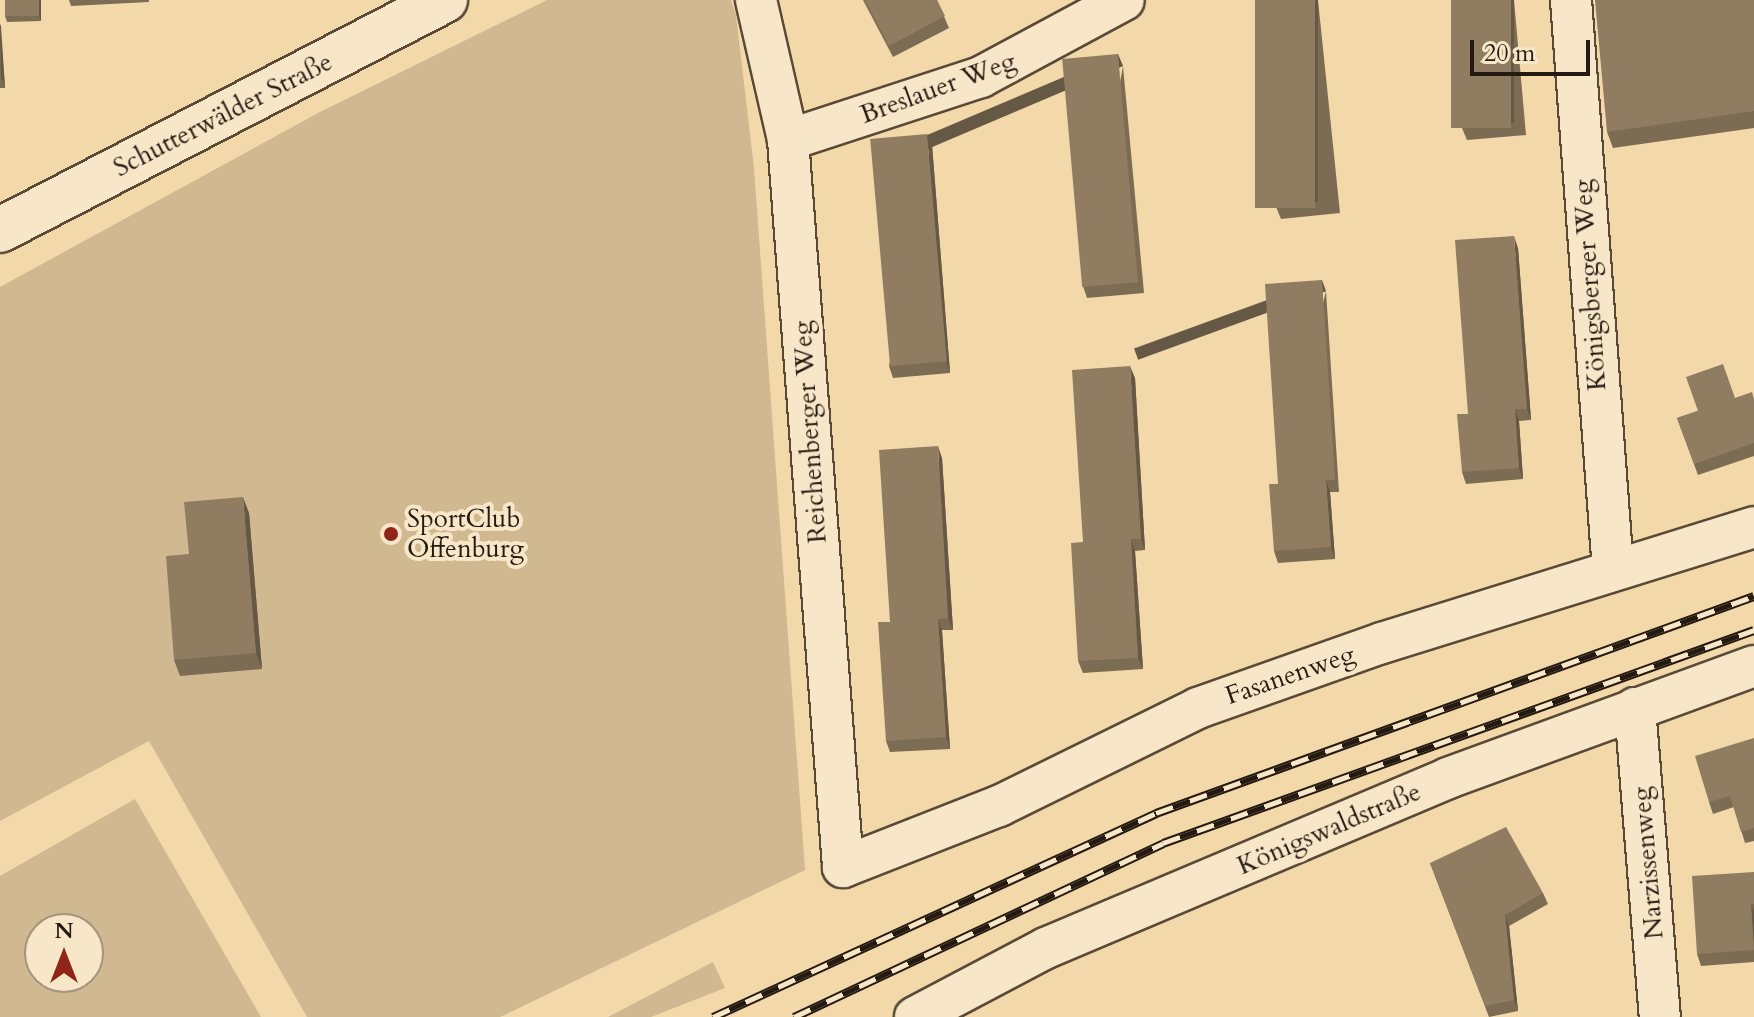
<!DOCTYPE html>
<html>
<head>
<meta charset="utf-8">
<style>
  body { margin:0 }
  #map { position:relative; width:1754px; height:1017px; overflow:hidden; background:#f3d8aa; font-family:Cardo,serif }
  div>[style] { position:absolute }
  .green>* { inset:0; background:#d0b890 }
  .roads { filter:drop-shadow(2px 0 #584a37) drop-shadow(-2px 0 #584a37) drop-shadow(0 2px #584a37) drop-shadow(0 -2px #584a37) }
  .minor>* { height:40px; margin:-20px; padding:0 20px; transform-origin:20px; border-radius:20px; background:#f7e6c8 }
  .secondary>* { height:44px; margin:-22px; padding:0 22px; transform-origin:22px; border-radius:22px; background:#f7e6c8 }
  .rail>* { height:9px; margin-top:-4.5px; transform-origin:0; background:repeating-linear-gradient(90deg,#f7e6c8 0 18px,#251a11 0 36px); box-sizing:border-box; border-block:2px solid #251a11 }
  .wall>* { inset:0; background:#7c6c53 }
  .shaded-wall>* { inset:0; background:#655844; transform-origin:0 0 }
  .building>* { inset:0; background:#907d61; transform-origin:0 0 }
  .dots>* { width:22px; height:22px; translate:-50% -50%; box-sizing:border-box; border:4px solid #f7e6c8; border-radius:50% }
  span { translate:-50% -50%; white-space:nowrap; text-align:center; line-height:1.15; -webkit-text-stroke:8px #f7e6c8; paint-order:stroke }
  .street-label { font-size:26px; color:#251a11 }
  .poi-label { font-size:26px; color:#251a11 }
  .left { translate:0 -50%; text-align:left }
  .north { position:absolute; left:24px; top:913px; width:80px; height:80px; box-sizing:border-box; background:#f7e6c8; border:2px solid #a3947f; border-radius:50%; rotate:0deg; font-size:22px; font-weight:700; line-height:32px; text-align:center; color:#251a11 }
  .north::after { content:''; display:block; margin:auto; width:28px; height:36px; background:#8f2418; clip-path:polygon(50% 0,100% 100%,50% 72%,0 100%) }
  .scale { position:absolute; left:1470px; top:40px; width:120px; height:36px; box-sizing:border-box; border:4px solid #251a11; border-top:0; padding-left:10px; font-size:24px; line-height:28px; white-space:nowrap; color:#251a11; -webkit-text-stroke:6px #f7e6c8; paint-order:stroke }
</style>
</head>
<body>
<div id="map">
  <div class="green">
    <i style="clip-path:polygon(547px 0,731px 0,736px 15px,754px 168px,805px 870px,500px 1017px,307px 1017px,149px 741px,0 821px,0 287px,318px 113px)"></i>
    <i style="clip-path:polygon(evenodd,135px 799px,261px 1017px,0 1017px,0 876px,135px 799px,40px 929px,88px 929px,88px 977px,40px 977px,40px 929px)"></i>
    <i style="clip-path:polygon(713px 962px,725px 988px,651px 1017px,608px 1017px)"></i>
  </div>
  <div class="roads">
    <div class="minor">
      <i style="left:756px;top:0;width:144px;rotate:77.1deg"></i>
      <i style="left:788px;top:140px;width:729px;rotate:85.67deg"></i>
      <i style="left:843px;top:867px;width:168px;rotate:-21.4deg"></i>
      <i style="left:999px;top:806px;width:222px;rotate:-26.2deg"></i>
      <i style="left:1198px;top:708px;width:195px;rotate:-19.5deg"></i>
      <i style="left:1382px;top:643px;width:390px;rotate:-17.3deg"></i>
      <i style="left:1571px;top:0;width:572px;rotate:85.79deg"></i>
      <i style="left:788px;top:140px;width:203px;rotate:-18.1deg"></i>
      <i style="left:981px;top:77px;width:162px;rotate:-28.3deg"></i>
      <i style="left:1635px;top:708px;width:310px;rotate:85.4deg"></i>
      <i style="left:915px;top:1017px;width:148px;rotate:-27.8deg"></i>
      <i style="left:1046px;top:948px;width:436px;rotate:-22.9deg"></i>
      <i style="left:1448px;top:778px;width:326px;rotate:-20.1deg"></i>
    </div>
    <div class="secondary">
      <i style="left:0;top:230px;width:501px;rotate:-27.33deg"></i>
    </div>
  </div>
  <div class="rail">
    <i style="left:713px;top:1017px;width:488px;rotate:-24.7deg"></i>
    <i style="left:1156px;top:813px;width:636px;rotate:-19.94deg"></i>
    <i style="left:794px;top:1017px;width:408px;rotate:-25.2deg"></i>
    <i style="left:1163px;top:843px;width:628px;rotate:-19.82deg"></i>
  </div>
  <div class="wall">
    <i style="clip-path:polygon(5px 0,41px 0,41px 21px,7px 22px,5px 16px)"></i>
    <i style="clip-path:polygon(69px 0,149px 0,149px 2px,71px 6px)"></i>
    <i style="clip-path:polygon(863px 0,937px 0,949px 28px,893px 57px)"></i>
    <i style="clip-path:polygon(1318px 0,1340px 213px,1281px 219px,1276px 207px)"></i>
    <i style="clip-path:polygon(1451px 0,1514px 0,1526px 135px,1467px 140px,1462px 128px)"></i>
    <i style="clip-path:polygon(1754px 0,1754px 128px,1613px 148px,1607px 132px)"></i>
    <i style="clip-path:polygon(0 24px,5px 88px,0 88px)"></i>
    <i style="clip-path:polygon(1123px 66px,1144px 293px,1087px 298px,1083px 286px)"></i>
    <i style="clip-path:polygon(932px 145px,950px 373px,893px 378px,889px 366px)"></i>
    <i style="clip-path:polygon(1518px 248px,1531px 420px,1519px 421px,1523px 479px,1466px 484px,1462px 472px,1468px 414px)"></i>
    <i style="clip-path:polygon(1326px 291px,1339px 492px,1330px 492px,1335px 559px,1278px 563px,1274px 551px,1278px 484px)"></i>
    <i style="clip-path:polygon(1135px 378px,1145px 550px,1135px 551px,1143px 669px,1083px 673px,1078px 661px,1083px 542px)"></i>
    <i style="clip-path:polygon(1735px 398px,1754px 399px,1754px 456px,1698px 475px,1677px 418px)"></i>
    <i style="clip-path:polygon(942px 458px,953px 630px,942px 630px,950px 749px,890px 752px,886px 741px,890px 622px)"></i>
    <i style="clip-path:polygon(249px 513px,262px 669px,180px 676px,174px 660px,189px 554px)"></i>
    <i style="clip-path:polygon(1754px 738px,1754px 841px,1745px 843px,1734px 807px,1713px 814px,1709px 802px)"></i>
    <i style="clip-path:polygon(1430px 863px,1543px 893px,1548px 904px,1509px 926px,1518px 1011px,1489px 1017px)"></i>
    <i style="clip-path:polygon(1754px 872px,1754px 962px,1701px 966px,1697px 954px)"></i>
  </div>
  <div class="shaded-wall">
    <i style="clip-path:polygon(39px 0,41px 0,41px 21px,39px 15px)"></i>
    <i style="left:1315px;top:0;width:3px;height:202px"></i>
    <i style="left:1511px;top:0;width:3px;height:123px"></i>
    <i style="clip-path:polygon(0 24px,1px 26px,5px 88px,1px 76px)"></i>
    <i style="left:1118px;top:54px;width:13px;height:229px;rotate:67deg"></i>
    <i style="clip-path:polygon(927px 134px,932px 145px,950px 373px,946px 361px)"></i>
    <i style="clip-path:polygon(1514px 236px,1518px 248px,1531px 420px,1527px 409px)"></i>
    <i style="left:1322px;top:280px;width:12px;height:200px;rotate:70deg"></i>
    <i style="clip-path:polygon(1130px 366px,1135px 378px,1145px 550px,1141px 539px)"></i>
    <i style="clip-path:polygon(1515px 409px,1519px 421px,1523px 479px,1519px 468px)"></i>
    <i style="clip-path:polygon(938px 446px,942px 458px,953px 630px,948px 618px)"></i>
    <i style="clip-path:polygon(1326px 480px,1330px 492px,1335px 559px,1331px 547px)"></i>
    <i style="clip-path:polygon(243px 497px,249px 513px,262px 669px,256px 653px)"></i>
    <i style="clip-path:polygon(1131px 539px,1135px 551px,1143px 669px,1138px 658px)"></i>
    <i style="clip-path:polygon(938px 619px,942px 630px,950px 749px,946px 737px)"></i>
    <i style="clip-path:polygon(1751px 904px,1754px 912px,1754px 946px)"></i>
    <i style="clip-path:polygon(1505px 915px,1509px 926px,1518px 1011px,1514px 1000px)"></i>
  </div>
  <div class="building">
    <i style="left:5px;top:0;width:34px;height:16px"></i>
    <i style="clip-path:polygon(865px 0,937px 0,945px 16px,889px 46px)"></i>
    <i style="left:1255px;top:0;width:60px;height:208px"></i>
    <i style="left:1451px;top:0;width:60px;height:128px"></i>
    <i style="clip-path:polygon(1595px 0,1754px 0,1754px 111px,1607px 132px)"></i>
    <i style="left:1118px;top:54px;width:229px;height:56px;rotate:85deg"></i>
    <i style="left:927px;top:134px;width:228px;height:57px;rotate:85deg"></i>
    <i style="clip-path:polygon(1514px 236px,1527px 409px,1515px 409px,1519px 468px,1462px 472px,1457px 414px,1468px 414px,1455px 240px)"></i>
    <i style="clip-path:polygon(1322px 280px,1335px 480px,1326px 480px,1331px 547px,1274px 551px,1269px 484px,1278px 484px,1265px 284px)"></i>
    <i style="clip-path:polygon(1723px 364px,1735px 398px,1752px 392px,1754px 399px,1754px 443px,1694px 464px,1677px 418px,1698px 411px,1686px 377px)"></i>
    <i style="clip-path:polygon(1130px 366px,1141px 539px,1131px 539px,1138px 658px,1078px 661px,1071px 543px,1083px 542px,1072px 370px)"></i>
    <i style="clip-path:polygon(938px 446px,948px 618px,938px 619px,946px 737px,886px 741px,878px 622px,890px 622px,879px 450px)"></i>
    <i style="clip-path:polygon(243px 497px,256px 653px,174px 660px,166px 556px,189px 554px,184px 502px)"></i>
    <i style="clip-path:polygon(1754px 738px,1754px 828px,1741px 832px,1730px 796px,1709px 802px,1695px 756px)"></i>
    <i style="clip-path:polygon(1506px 827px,1543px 893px,1505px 915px,1514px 1000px,1485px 1006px,1430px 863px)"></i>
    <i style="clip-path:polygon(1754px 872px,1754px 904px,1751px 904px,1754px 950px,1697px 954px,1692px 876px)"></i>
  </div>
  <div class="dots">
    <i style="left:391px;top:534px;background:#8f2418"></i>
  </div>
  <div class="street-label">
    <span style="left:938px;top:88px;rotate:-20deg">Breslauer Weg</span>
    <span style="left:223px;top:115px;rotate:-27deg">Schutterwälder Straße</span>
    <span style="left:1590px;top:285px;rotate:-94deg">Königsberger Weg</span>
    <span style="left:810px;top:432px;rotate:-94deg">Reichenberger Weg</span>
    <span style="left:1290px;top:675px;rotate:-19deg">Fasanenweg</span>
    <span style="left:1329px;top:829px;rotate:-23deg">Königswaldstraße</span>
    <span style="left:1648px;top:863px;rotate:-95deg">Narzissenweg</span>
  </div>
  <div class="poi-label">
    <span class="left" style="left:407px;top:534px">SportClub<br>Offenburg</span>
  </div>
  <div class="north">N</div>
  <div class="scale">20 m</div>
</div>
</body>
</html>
